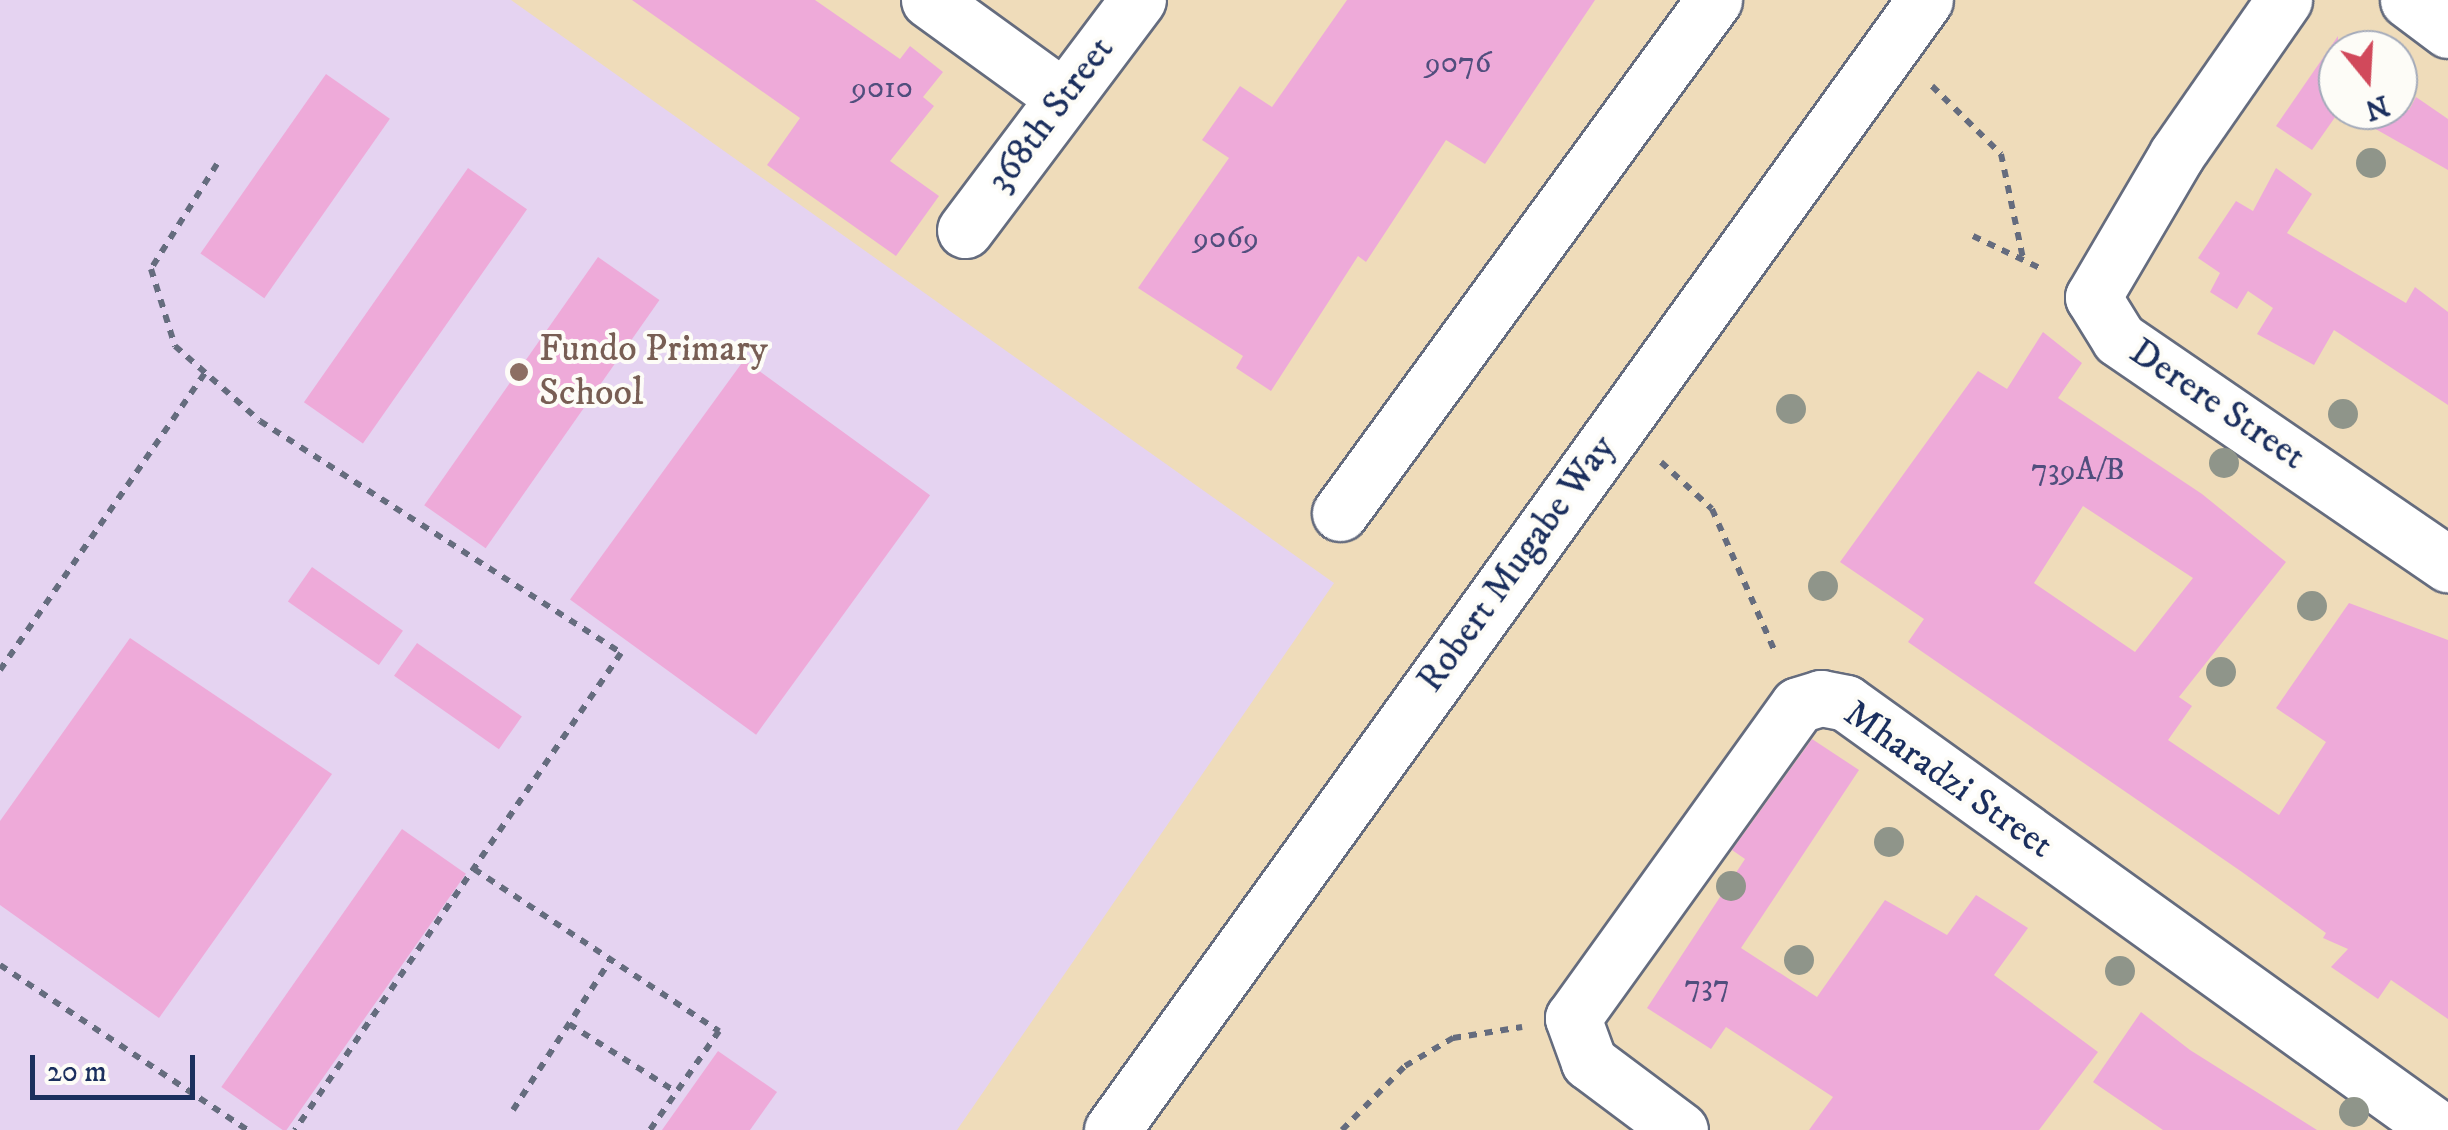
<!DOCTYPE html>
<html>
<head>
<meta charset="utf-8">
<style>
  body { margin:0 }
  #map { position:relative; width:2448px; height:1130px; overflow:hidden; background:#efdcba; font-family:"IM FELL DW Pica",serif }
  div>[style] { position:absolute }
  .built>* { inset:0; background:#e5d3f1 }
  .building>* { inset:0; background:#eeaad9; transform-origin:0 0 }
  .path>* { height:6px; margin-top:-3px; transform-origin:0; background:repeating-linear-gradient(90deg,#656c7e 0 8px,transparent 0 16px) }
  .roads { filter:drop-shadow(2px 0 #656c7e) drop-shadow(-2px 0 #656c7e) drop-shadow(0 2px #656c7e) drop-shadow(0 -2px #656c7e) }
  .street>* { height:55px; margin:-27.5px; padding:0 27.5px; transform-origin:27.5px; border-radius:27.5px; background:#fff }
  .secondary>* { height:55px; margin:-27.5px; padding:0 27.5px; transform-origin:27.5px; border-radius:27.5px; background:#fff }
  .trees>* { width:30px; height:30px; margin:-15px; border-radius:50%; background:#8f958a }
  .dots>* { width:28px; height:28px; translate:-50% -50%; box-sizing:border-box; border:5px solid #fdfcf7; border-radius:50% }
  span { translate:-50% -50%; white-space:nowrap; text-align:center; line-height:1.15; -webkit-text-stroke:8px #fdfcf7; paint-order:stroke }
  .number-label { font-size:32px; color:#504e7d }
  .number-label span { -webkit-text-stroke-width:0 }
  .street-label { font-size:38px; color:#1b2f5e }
  .education-label { font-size:38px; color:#785e54 }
  .left { translate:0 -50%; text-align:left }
  .north { position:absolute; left:2318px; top:30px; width:100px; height:100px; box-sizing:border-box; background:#fdfcf7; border:2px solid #a3aaba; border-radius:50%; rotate:162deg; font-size:28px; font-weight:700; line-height:40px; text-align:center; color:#1b2f5e }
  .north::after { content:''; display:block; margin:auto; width:35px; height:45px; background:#d1495b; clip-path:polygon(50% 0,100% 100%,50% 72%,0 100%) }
  .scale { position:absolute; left:30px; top:1055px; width:165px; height:45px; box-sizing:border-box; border:5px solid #1b2f5e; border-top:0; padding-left:12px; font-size:30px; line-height:35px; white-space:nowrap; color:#1b2f5e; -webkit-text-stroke:8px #fdfcf7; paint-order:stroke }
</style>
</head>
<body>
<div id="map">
  <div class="built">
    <i style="clip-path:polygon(0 0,511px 0,1334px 583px,957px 1130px,0 1130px)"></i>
  </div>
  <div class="building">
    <i style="clip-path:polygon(632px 0,815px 0,900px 59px,910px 46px,943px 72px,923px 97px,934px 106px,890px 161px,939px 196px,896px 256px,767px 165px,800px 118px)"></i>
    <i style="clip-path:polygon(1347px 0,1595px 0,1485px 164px,1446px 140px,1366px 262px,1358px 256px,1271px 391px,1236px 368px,1243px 356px,1138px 288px,1229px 158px,1202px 140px,1240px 86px,1272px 107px)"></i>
    <i style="clip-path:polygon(2338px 36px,2338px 113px,2312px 150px,2276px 126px)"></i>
    <i style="left:326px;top:74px;width:78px;height:219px;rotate:35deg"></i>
    <i style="clip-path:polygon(2416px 97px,2448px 119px,2448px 170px,2342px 110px,2409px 110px)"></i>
    <i style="left:468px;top:168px;width:72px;height:286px;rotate:35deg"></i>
    <i style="clip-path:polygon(2276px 168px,2312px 194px,2287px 233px,2406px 303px,2415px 287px,2448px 312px,2448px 405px,2334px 330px,2314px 365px,2257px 334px,2273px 308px,2248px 291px,2237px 309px,2210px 292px,2220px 273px,2198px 258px,2236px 201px,2253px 211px)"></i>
    <i style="left:598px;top:257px;width:75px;height:303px;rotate:35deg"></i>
    <i style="clip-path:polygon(evenodd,2043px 332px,2082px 363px,2058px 398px,2202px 494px,2286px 562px,2179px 697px,2192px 706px,2168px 740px,2279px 815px,2326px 742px,2276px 708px,2349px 603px,2448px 640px,2448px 1019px,2391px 980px,2378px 999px,2331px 967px,2348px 949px,2323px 938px,2326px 933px,2242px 872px,1908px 642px,1924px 619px,1840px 562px,1978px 371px,2007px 389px,2043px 332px,2083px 506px,2193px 578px,2135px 652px,2034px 583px,2083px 506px)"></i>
    <i style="left:744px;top:360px;width:230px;height:296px;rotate:36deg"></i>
    <i style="left:312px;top:567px;width:111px;height:42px;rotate:35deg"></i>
    <i style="clip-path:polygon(130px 638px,332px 774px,159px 1018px,0 905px,0 821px)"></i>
    <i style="left:417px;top:643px;width:128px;height:40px;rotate:35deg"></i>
    <i style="clip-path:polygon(1812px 739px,1859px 770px,1741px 948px,1817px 997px,1885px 900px,1947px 935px,1976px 895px,2028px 928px,1994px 975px,2098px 1052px,2039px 1130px,1809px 1130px,1833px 1097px,1726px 1027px,1711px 1049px,1647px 1008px,1745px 859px,1732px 850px)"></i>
    <i style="left:402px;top:829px;width:78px;height:315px;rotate:35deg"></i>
    <i style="clip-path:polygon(2141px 1012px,2190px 1050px,2317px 1130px,2163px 1130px,2093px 1082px)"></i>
    <i style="clip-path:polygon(718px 1051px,777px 1092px,750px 1130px,662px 1130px)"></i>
  </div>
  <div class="path">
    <i style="left:1932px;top:86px;width:97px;rotate:44.6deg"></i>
    <i style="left:2001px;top:154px;width:106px;rotate:78.1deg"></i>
    <i style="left:217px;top:164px;width:124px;rotate:122.2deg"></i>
    <i style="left:151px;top:269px;width:81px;rotate:72.7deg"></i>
    <i style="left:175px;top:346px;width:113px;rotate:41.4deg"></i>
    <i style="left:260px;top:421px;width:429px;rotate:32.7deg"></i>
    <i style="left:621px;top:653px;width:578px;rotate:124.35deg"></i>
    <i style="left:1973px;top:236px;width:79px;rotate:25.6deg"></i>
    <i style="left:1661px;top:462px;width:69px;rotate:42.7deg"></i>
    <i style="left:1712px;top:509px;width:158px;rotate:66.2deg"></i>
    <i style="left:0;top:670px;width:361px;rotate:-55.4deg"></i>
    <i style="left:474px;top:869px;width:294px;rotate:33.5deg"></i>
    <i style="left:719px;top:1031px;width:121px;rotate:124.9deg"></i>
    <i style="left:0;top:965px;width:297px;rotate:33.7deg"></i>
    <i style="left:569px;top:1024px;width:127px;rotate:32.4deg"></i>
    <i style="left:513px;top:1110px;width:180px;rotate:-57deg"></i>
    <i style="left:1342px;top:1130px;width:90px;rotate:-45.5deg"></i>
    <i style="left:1405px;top:1066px;width:56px;rotate:-30.3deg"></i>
    <i style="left:1453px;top:1038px;width:70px;rotate:-9.1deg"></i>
  </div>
  <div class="roads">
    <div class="street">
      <i style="left:929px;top:0;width:165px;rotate:35.9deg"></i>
      <i style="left:2284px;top:0;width:188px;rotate:124.8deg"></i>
      <i style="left:2177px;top:154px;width:166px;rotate:120.4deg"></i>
      <i style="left:2093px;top:297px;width:49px;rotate:58.2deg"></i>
      <i style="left:2119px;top:339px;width:399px;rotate:34.4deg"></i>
      <i style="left:2408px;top:0;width:50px;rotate:36.9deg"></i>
      <i style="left:965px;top:230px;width:288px;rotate:-53.1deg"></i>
      <i style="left:1340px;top:513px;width:635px;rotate:-53.91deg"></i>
      <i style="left:1680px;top:1130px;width:114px;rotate:-143.2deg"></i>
      <i style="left:1589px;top:1062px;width:47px;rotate:-110deg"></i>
      <i style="left:1573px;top:1018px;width:385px;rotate:-54.3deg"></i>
      <i style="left:1798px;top:705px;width:24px;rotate:-17deg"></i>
      <i style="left:1821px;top:698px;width:25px;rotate:11deg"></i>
      <i style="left:1846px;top:703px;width:732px;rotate:35.71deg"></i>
    </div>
    <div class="secondary">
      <i style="left:1112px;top:1130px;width:1392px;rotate:-54.27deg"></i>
    </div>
  </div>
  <div class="trees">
    <i style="left:2371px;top:163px"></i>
    <i style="left:1791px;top:409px"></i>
    <i style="left:2343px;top:414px"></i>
    <i style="left:2224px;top:463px"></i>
    <i style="left:1823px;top:586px"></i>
    <i style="left:2312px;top:606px"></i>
    <i style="left:2221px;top:672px"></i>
    <i style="left:1889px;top:842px"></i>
    <i style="left:1731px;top:886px"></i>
    <i style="left:1799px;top:960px"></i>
    <i style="left:2120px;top:971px"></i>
    <i style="left:2354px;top:1112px"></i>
  </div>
  <div class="dots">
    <i style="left:519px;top:372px;background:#8d6e63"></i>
  </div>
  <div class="number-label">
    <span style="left:1458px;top:63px">9076</span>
    <span style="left:882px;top:88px">9010</span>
    <span style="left:1226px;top:238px">9069</span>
    <span style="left:2078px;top:470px">739A/B</span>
    <span style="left:1707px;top:986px">737</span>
  </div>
  <div class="street-label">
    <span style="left:1051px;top:115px;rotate:-53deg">368th Street</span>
    <span style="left:2217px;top:405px;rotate:34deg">Derere Street</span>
    <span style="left:1517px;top:564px;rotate:-54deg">Robert Mugabe Way</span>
    <span style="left:1948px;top:780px;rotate:35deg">Mharadzi Street</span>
  </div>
  <div class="education-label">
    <span class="left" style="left:539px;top:372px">Fundo Primary<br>School</span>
  </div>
  <div class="north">N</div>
  <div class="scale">20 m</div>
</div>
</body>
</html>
